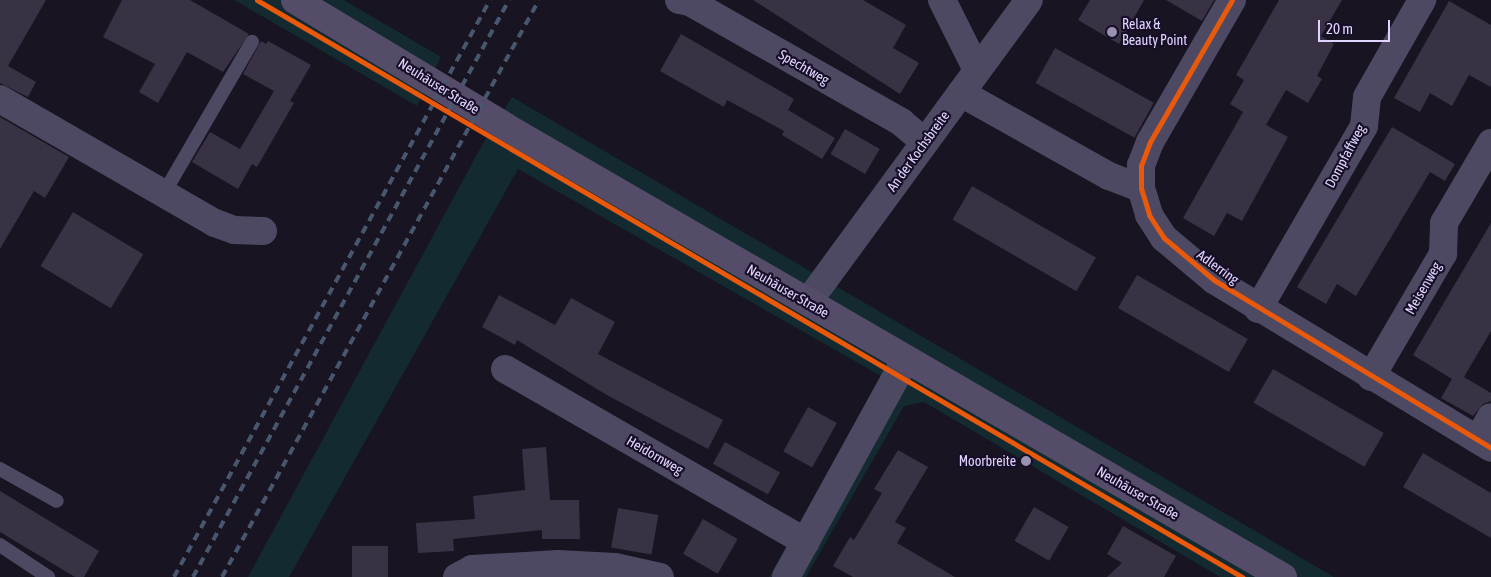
<!DOCTYPE html>
<html>
<head>
<meta charset="utf-8">
<style>
  body { margin:0 }
  #map { position:relative; width:1491px; height:577px; overflow:hidden; background:#181421; font-family:"Asap Condensed",sans-serif }
  div>[style] { position:absolute }
  .green>* { inset:0; background:#122a30 }
  .building>* { inset:0; background:#383244; transform-origin:0 0 }
  .service>* { height:14px; margin:-7px; padding:0 7px; transform-origin:7px; border-radius:7px; background:#4e4962 }
  .minor>* { height:28px; margin:-14px; padding:0 14px; transform-origin:14px; border-radius:14px; background:#4e4962 }
  .secondary>* { height:28px; margin:-14px; padding:0 14px; transform-origin:14px; border-radius:14px; background:#544c68 }
  .rail>* { height:4px; margin-top:-2px; transform-origin:0; background:repeating-linear-gradient(90deg,#48566e 0 8px,transparent 0 14px) }
  .cycleway>* { height:5px; margin:-2.5px; padding:0 2.5px; transform-origin:2.5px; border-radius:2.5px; background:#e8590c }
  .dots>* { width:14px; height:14px; translate:-50% -50%; box-sizing:border-box; border:2px solid #170e27; border-radius:50% }
  span { translate:-50% -50%; white-space:nowrap; text-align:center; line-height:1.15; -webkit-text-stroke:4.5px #170e27; paint-order:stroke }
  .poi-label { font-size:14px; color:#e1d5ff }
  .left { translate:0 -50%; text-align:left }
  .right { translate:-100% -50%; text-align:right }
  .street-label { font-size:14px; color:#e1d5ff }
  .scale { position:absolute; left:1318px; top:20px; width:72px; height:22px; box-sizing:border-box; border:2px solid #e1d5ff; border-top:0; padding-left:6px; font-size:15px; line-height:18px; white-space:nowrap; color:#e1d5ff; -webkit-text-stroke:4px #170e27; paint-order:stroke }
</style>
</head>
<body>
<div id="map">
  <div class="green">
    <i style="clip-path:polygon(234px 0,344px 0,441px 57px,417px 106px)"></i>
    <i style="clip-path:polygon(512px 97px,1334px 577px,1220px 577px,924px 402px,904px 406px,806px 577px,769px 577px,881px 376px,518px 169px,289px 577px,248px 577px,481px 147px)"></i>
  </div>
  <div class="building">
    <i style="clip-path:polygon(0 0,46px 0,8px 66px,36px 82px,28px 97px,0 83px)"></i>
    <i style="clip-path:polygon(122px 0,190px 0,249px 34px,223px 72px,187px 52px,158px 103px,139px 92px,155px 64px,103px 37px)"></i>
    <i style="clip-path:polygon(753px 0,863px 0,906px 25px,893px 48px,919px 63px,900px 94px)"></i>
    <i style="clip-path:polygon(1090px 0,1144px 0,1119px 44px,1078px 20px)"></i>
    <i style="clip-path:polygon(1166px 0,1214px 0,1202px 21px)"></i>
    <i style="clip-path:polygon(1279px 0,1342px 0,1321px 36px,1334px 44px,1317px 76px,1322px 79px,1308px 103px,1286px 90px,1266px 125px,1288px 137px,1242px 221px,1227px 213px,1214px 236px,1183px 218px,1243px 112px,1230px 104px,1244px 80px,1236px 75px)"></i>
    <i style="clip-path:polygon(1449px 1px,1491px 25px,1491px 87px,1469px 75px,1452px 106px,1430px 93px,1420px 112px,1394px 98px)"></i>
    <i style="clip-path:polygon(681px 34px,794px 99px,788px 110px,835px 138px,822px 159px,782px 135px,784px 131px,727px 100px,724px 107px,660px 71px)"></i>
    <i style="clip-path:polygon(261px 41px,266px 44px,268px 41px,311px 65px,290px 101px,294px 103px,257px 167px,252px 164px,238px 189px,192px 162px,210px 132px,240px 149px,274px 91px,243px 74px)"></i>
    <i style="left:1055px;top:48px;width:113px;height:40px;rotate:29deg"></i>
    <i style="clip-path:polygon(0 117px,69px 157px,45px 198px,34px 191px,0 249px)"></i>
    <i style="clip-path:polygon(1392px 127px,1455px 164px,1445px 181px,1430px 172px,1356px 296px,1337px 284px,1326px 304px,1297px 287px)"></i>
    <i style="left:845px;top:129px;width:40px;height:29px;rotate:30deg"></i>
    <i style="left:972px;top:186px;width:143px;height:39px;rotate:30deg"></i>
    <i style="left:73px;top:212px;width:82px;height:63px;rotate:31deg"></i>
    <i style="clip-path:polygon(1491px 223px,1491px 331px,1464px 377px,1491px 393px,1491px 401px,1483px 404px,1473px 416px,1441px 398px,1452px 379px,1413px 355px)"></i>
    <i style="left:1137px;top:275px;width:128px;height:38px;rotate:30deg"></i>
    <i style="clip-path:polygon(499px 295px,555px 325px,571px 298px,615px 322px,598px 354px,723px 420px,708px 449px,605px 394px,517px 340px,515px 345px,482px 327px)"></i>
    <i style="left:1273px;top:369px;width:128px;height:39px;rotate:30deg"></i>
    <i style="left:808px;top:407px;width:33px;height:51px;rotate:29deg"></i>
    <i style="left:725px;top:442px;width:63px;height:25px;rotate:29deg"></i>
    <i style="clip-path:polygon(546px 447px,550px 500px,579px 500px,580px 539px,542px 539px,542px 530px,453px 539px,454px 551px,418px 553px,416px 523px,475px 519px,473px 496px,525px 490px,522px 449px)"></i>
    <i style="clip-path:polygon(898px 450px,928px 467px,895px 522px,906px 528px,897px 543px,955px 577px,853px 577px,833px 566px,850px 537px,854px 540px,882px 493px,874px 489px)"></i>
    <i style="clip-path:polygon(1423px 453px,1491px 493px,1491px 538px,1403px 487px)"></i>
    <i style="clip-path:polygon(0 491px,99px 551px,84px 577px,75px 577px,0 532px)"></i>
    <i style="left:1034px;top:507px;width:40px;height:39px;rotate:30deg"></i>
    <i style="left:618px;top:508px;width:41px;height:40px;rotate:10deg"></i>
    <i style="left:703px;top:519px;width:40px;height:40px;rotate:30deg"></i>
    <i style="clip-path:polygon(1123px 526px,1176px 556px,1164px 577px,1107px 577px,1122px 563px,1107px 554px)"></i>
    <i style="left:352px;top:546px;width:36px;height:31px"></i>
  </div>
  <div class="service">
    <i style="left:164px;top:193px;width:175px;rotate:-59.8deg"></i>
    <i style="left:0;top:469px;width:65px;rotate:29.3deg"></i>
    <i style="left:0;top:545px;width:58px;rotate:33.7deg"></i>
  </div>
  <div class="minor">
    <i style="left:679px;top:0;width:11px;rotate:10deg"></i>
    <i style="left:690px;top:2px;width:243px;rotate:29.6deg"></i>
    <i style="left:901px;top:122px;width:31px;rotate:40deg"></i>
    <i style="left:942px;top:0;width:78px;rotate:63.4deg"></i>
    <i style="left:1232px;top:0;width:164px;rotate:120deg"></i>
    <i style="left:1150px;top:142px;width:25px;rotate:111deg"></i>
    <i style="left:1141px;top:165px;width:23px;rotate:90deg"></i>
    <i style="left:1141px;top:188px;width:28px;rotate:73deg"></i>
    <i style="left:1149px;top:215px;width:27px;rotate:57deg"></i>
    <i style="left:1164px;top:238px;width:65px;rotate:40deg"></i>
    <i style="left:1214px;top:280px;width:324px;rotate:31.2deg"></i>
    <i style="left:961px;top:93px;width:170px;rotate:29.3deg"></i>
    <i style="left:1109px;top:176px;width:34px;rotate:21deg"></i>
    <i style="left:0;top:99px;width:248px;rotate:30deg"></i>
    <i style="left:215px;top:223px;width:20px;rotate:20deg"></i>
    <i style="left:234px;top:230px;width:29px;rotate:2deg"></i>
    <i style="left:808px;top:302px;width:374px;rotate:-53.8deg"></i>
    <i style="left:1258px;top:309px;width:211px;rotate:-59.9deg"></i>
    <i style="left:1364px;top:126px;width:29px;rotate:-84deg"></i>
    <i style="left:1367px;top:97px;width:112px;rotate:-60.4deg"></i>
    <i style="left:505px;top:369px;width:347px;rotate:29.9deg"></i>
    <i style="left:1371px;top:377px;width:143px;rotate:-59.7deg"></i>
    <i style="left:1443px;top:254px;width:31px;rotate:-88deg"></i>
    <i style="left:1444px;top:223px;width:93px;rotate:-59.6deg"></i>
    <i style="left:1478px;top:440px;width:26px;rotate:-61deg"></i>
    <i style="left:457px;top:577px;width:17px;rotate:-28deg"></i>
    <i style="left:472px;top:569px;width:86px;rotate:-3.3deg"></i>
    <i style="left:558px;top:564px;width:57px;rotate:3deg"></i>
    <i style="left:615px;top:567px;width:46px;rotate:12.5deg"></i>
    <i style="left:786px;top:577px;width:249px;rotate:-61.2deg"></i>
  </div>
  <div class="secondary">
    <i style="left:295px;top:0;width:246px;rotate:31deg"></i>
    <i style="left:506px;top:127px;width:898px;rotate:30.08deg"></i>
  </div>
  <div class="rail">
    <i style="left:174px;top:577px;width:658px;rotate:-61.29deg"></i>
    <i style="left:193px;top:577px;width:658px;rotate:-61.29deg"></i>
    <i style="left:222px;top:577px;width:658px;rotate:-61.22deg"></i>
  </div>
  <div class="cycleway">
    <i style="left:257px;top:0;width:1142px;rotate:30.36deg"></i>
    <i style="left:1232px;top:0;width:164px;rotate:120deg"></i>
    <i style="left:1150px;top:142px;width:25px;rotate:111deg"></i>
    <i style="left:1141px;top:165px;width:23px;rotate:90deg"></i>
    <i style="left:1141px;top:188px;width:28px;rotate:73deg"></i>
    <i style="left:1149px;top:215px;width:27px;rotate:57deg"></i>
    <i style="left:1164px;top:238px;width:65px;rotate:40deg"></i>
    <i style="left:1214px;top:280px;width:324px;rotate:31.2deg"></i>
  </div>
  <div class="dots">
    <i style="left:1112px;top:32px;background:#9b91b1"></i>
    <i style="left:1026px;top:461px;background:#9b91b1"></i>
  </div>
  <div class="poi-label">
    <span class="left" style="left:1122px;top:32px">Relax &amp;<br>Beauty Point</span>
    <span class="right" style="left:1016px;top:461px">Moorbreite</span>
  </div>
  <div class="street-label">
    <span style="left:804px;top:67px;rotate:30deg">Spechtweg</span>
    <span style="left:439px;top:86px;rotate:32deg">Neuhäuser Straße</span>
    <span style="left:918px;top:151px;rotate:-54deg">An der Kochsbreite</span>
    <span style="left:1345px;top:156px;rotate:-62deg">Dompfaffweg</span>
    <span style="left:1218px;top:267px;rotate:36deg">Adlerring</span>
    <span style="left:1423px;top:288px;rotate:-60deg">Meisenweg</span>
    <span style="left:788px;top:291px;rotate:30deg">Neuhäuser Straße</span>
    <span style="left:655px;top:455px;rotate:30deg">Heidornweg</span>
    <span style="left:1138px;top:493px;rotate:30deg">Neuhäuser Straße</span>
  </div>
  <div class="scale">20 m</div>
</div>
</body>
</html>
